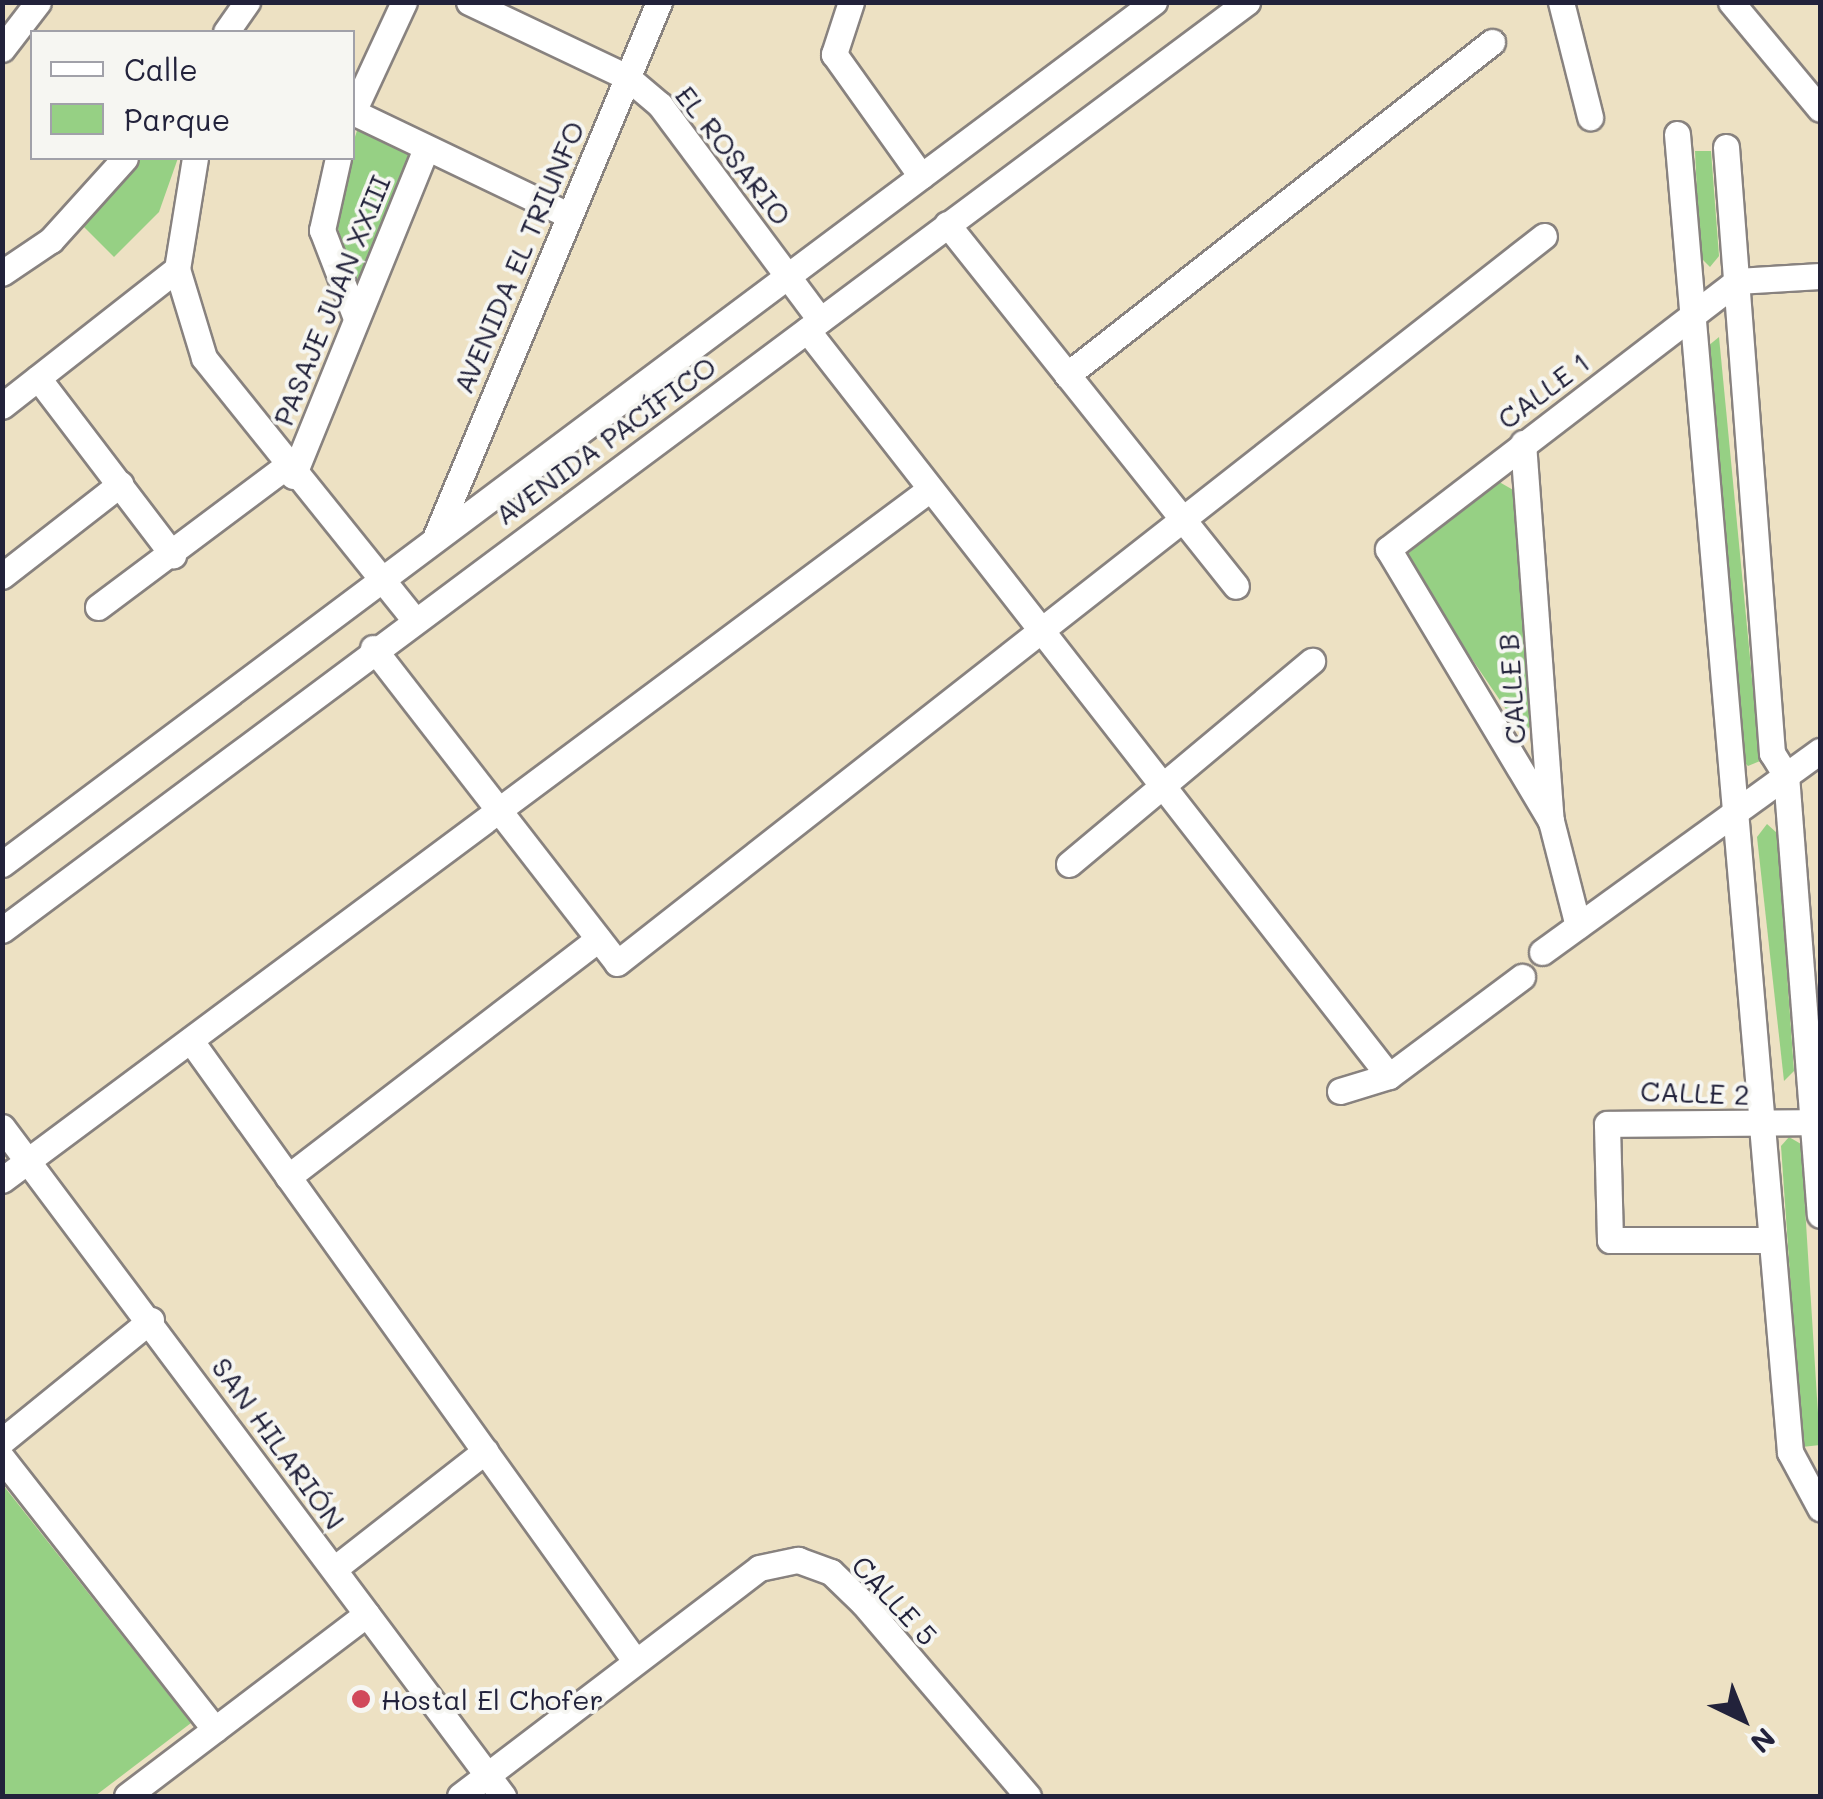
<!DOCTYPE html>
<html>
<head>
<meta charset="utf-8">
<style>
  body { margin:0 }
  #map { position:relative; width:1823px; height:1799px; overflow:hidden; background:#ede1c3; font-family:Mali,sans-serif }
  div>[style] { position:absolute }
  .green>* { inset:0; background:#96d084 }
  .roads { filter:drop-shadow(2px 0 #88827f) drop-shadow(-2px 0 #88827f) drop-shadow(0 2px #88827f) drop-shadow(0 -2px #88827f) }
  .minor>* { height:25px; margin:-12.5px; padding:0 12.5px; transform-origin:12.5px; border-radius:12.5px; background:#fff }
  .dots>* { width:28px; height:28px; translate:-50% -50%; box-sizing:border-box; border:5px solid #f6f6f2; border-radius:50% }
  span { translate:-50% -50%; white-space:nowrap; text-align:center; line-height:1.15; -webkit-text-stroke:8px #f6f6f2; paint-order:stroke }
  .street-label { font-size:28px; color:#22223b }
  .poi-label { font-size:28px; color:#22223b }
  .left { translate:0 -50%; text-align:left }
  .frame { position:absolute; inset:0; border:5px solid #22223b; pointer-events:none }
  .legend { position:absolute; left:30px; top:30px; width:325px; height:130px; box-sizing:border-box; background:#f6f6f2; border:2px solid #a1a1a9; margin:0; padding:12px 18px; list-style:none; font-size:30px; color:#22223b }
  .legend li { display:flex; align-items:center; gap:20px; height:50px }
  .legend b { width:50px; border:2px solid #a1a1a9 }
  .north { position:absolute; left:1693px; top:1669px; width:100px; height:100px; -webkit-text-stroke:8px #f6f6f2; paint-order:stroke; rotate:137deg; font-size:28px; font-weight:700; line-height:40px; text-align:center; color:#22223b }
  .north::after { content:''; display:block; margin:auto; width:35px; height:45px; background:#22223b; clip-path:polygon(50% 0,100% 100%,50% 72%,0 100%) }
</style>
</head>
<body>
<div id="map">
  <div class="green">
    <i style="clip-path:polygon(360px 121px,418px 149px,358px 291px,332px 210px)"></i>
    <i style="clip-path:polygon(1695px 151px,1711px 151px,1719px 256px,1710px 267px,1700px 257px)"></i>
    <i style="clip-path:polygon(139px 158px,178px 158px,159px 212px,114px 257px,78px 221px)"></i>
    <i style="clip-path:polygon(1719px 337px,1760px 761px,1748px 766px,1739px 757px,1708px 346px)"></i>
    <i style="clip-path:polygon(1494px 479px,1515px 491px,1532px 724px,1523px 734px,1403px 558px)"></i>
    <i style="clip-path:polygon(1767px 824px,1777px 833px,1794px 1071px,1784px 1081px,1757px 837px)"></i>
    <i style="clip-path:polygon(1789px 1137px,1801px 1144px,1820px 1445px,1802px 1447px,1781px 1146px)"></i>
    <i style="clip-path:polygon(3px 1485px,191px 1723px,95px 1796px,3px 1796px)"></i>
  </div>
  <div class="roads">
    <div class="minor">
      <i style="left:469px;top:2px;width:175px;rotate:25.4deg"></i>
      <i style="left:627px;top:77px;width:43px;rotate:40.3deg"></i>
      <i style="left:660px;top:105px;width:268px;rotate:53.3deg"></i>
      <i style="left:851px;top:2px;width:55px;rotate:108.1deg"></i>
      <i style="left:834px;top:54px;width:150px;rotate:54.5deg"></i>
      <i style="left:1561px;top:2px;width:119px;rotate:75.8deg"></i>
      <i style="left:1731px;top:2px;width:139px;rotate:50.2deg"></i>
      <i style="left:226px;top:32px;width:37px;rotate:-55deg"></i>
      <i style="left:2px;top:49px;width:59px;rotate:-52.5deg"></i>
      <i style="left:353px;top:112px;width:238px;rotate:25.6deg"></i>
      <i style="left:352px;top:114px;width:123px;rotate:-65.1deg"></i>
      <i style="left:1677px;top:134px;width:1323px;rotate:85.1deg"></i>
      <i style="left:1790px;top:1452px;width:64px;rotate:61.8deg"></i>
      <i style="left:1726px;top:147px;width:608px;rotate:85.66deg"></i>
      <i style="left:1772px;top:753px;width:26px;rotate:58deg"></i>
      <i style="left:1786px;top:775px;width:441px;rotate:85.6deg"></i>
      <i style="left:195px;top:158px;width:112px;rotate:99.2deg"></i>
      <i style="left:177px;top:269px;width:93px;rotate:73.1deg"></i>
      <i style="left:204px;top:358px;width:332px;rotate:51.2deg"></i>
      <i style="left:338px;top:158px;width:74px;rotate:102.5deg"></i>
      <i style="left:322px;top:230px;width:94px;rotate:68.9deg"></i>
      <i style="left:947px;top:224px;width:463px;rotate:51.4deg"></i>
      <i style="left:2px;top:273px;width:59px;rotate:-34deg"></i>
      <i style="left:51px;top:240px;width:110px;rotate:-47.9deg"></i>
      <i style="left:807px;top:330px;width:946px;rotate:52.04deg"></i>
      <i style="left:1067px;top:375px;width:540px;rotate:-38.08deg"></i>
      <i style="left:38px;top:378px;width:223px;rotate:52.7deg"></i>
      <i style="left:2px;top:406px;width:222px;rotate:-38.1deg"></i>
      <i style="left:1523px;top:443px;width:379px;rotate:85.8deg"></i>
      <i style="left:1551px;top:821px;width:108px;rotate:75.6deg"></i>
      <i style="left:293px;top:476px;width:354px;rotate:-67.9deg"></i>
      <i style="left:436px;top:536px;width:579px;rotate:-67.33deg"></i>
      <i style="left:2px;top:576px;width:150px;rotate:-37.9deg"></i>
      <i style="left:98px;top:607px;width:234px;rotate:-36.8deg"></i>
      <i style="left:373px;top:648px;width:398px;rotate:52.2deg"></i>
      <i style="left:617px;top:963px;width:1178px;rotate:-38.11deg"></i>
      <i style="left:1551px;top:821px;width:317px;rotate:-120.9deg"></i>
      <i style="left:1388px;top:549px;width:440px;rotate:-37.5deg"></i>
      <i style="left:1737px;top:281px;width:83px;rotate:-3.4deg"></i>
      <i style="left:2px;top:864px;width:1439px;rotate:-36.81deg"></i>
      <i style="left:1069px;top:864px;width:317px;rotate:-39.9deg"></i>
      <i style="left:2px;top:930px;width:1553px;rotate:-36.7deg"></i>
      <i style="left:1542px;top:952px;width:343px;rotate:-35.9deg"></i>
      <i style="left:191px;top:1041px;width:759px;rotate:54.38deg"></i>
      <i style="left:1340px;top:1091px;width:51px;rotate:-17deg"></i>
      <i style="left:1389px;top:1076px;width:166px;rotate:-36.7deg"></i>
      <i style="left:2px;top:1127px;width:836px;rotate:53.17deg"></i>
      <i style="left:288px;top:1177px;width:391px;rotate:-37.5deg"></i>
      <i style="left:2px;top:1180px;width:1157px;rotate:-36.67deg"></i>
      <i style="left:1770px;top:1240px;width:160px;rotate:180deg"></i>
      <i style="left:1610px;top:1240px;width:116px;rotate:-91.5deg"></i>
      <i style="left:1607px;top:1124px;width:213px;rotate:-0.5deg"></i>
      <i style="left:2px;top:1441px;width:192px;rotate:-39.1deg"></i>
      <i style="left:2px;top:1458px;width:345px;rotate:51.9deg"></i>
      <i style="left:334px;top:1569px;width:192px;rotate:-38deg"></i>
      <i style="left:127px;top:1796px;width:301px;rotate:-37.2deg"></i>
      <i style="left:460px;top:1796px;width:376px;rotate:-37.3deg"></i>
      <i style="left:759px;top:1568px;width:40px;rotate:-12deg"></i>
      <i style="left:798px;top:1560px;width:35px;rotate:20deg"></i>
      <i style="left:831px;top:1572px;width:45px;rotate:44.1deg"></i>
      <i style="left:863px;top:1603px;width:254px;rotate:49.5deg"></i>
    </div>
  </div>
  <div class="dots">
    <i style="left:361px;top:1699px;background:#d1495b"></i>
  </div>
  <div class="street-label">
    <span style="left:734px;top:155px;rotate:52deg">EL ROSARIO</span>
    <span style="left:518px;top:257px;rotate:-67deg">AVENIDA EL TRIUNFO</span>
    <span style="left:331px;top:300px;rotate:-68deg">PASAJE JUAN XXIII</span>
    <span style="left:1543px;top:390px;rotate:-37deg">CALLE 1</span>
    <span style="left:605px;top:440px;rotate:-36deg">AVENIDA PACÍFICO</span>
    <span style="left:1511px;top:689px;rotate:-94deg">CALLE B</span>
    <span style="left:1695px;top:1092px;rotate:2deg">CALLE 2</span>
    <span style="left:279px;top:1443px;rotate:54deg">SAN HILARIÓN</span>
    <span style="left:895px;top:1600px;rotate:47deg">CALLE 5</span>
  </div>
  <div class="poi-label">
    <span class="left" style="left:381px;top:1699px">Hostal El Chofer</span>
  </div>
  <div class="frame"></div>
  <ul class="legend">
  <li><b style="height:12px;background:#fff"></b>Calle</li>
  <li><b style="height:28px;background:#96d084"></b>Parque</li>
  </ul>
  <div class="north">N</div>
</div>
</body>
</html>
